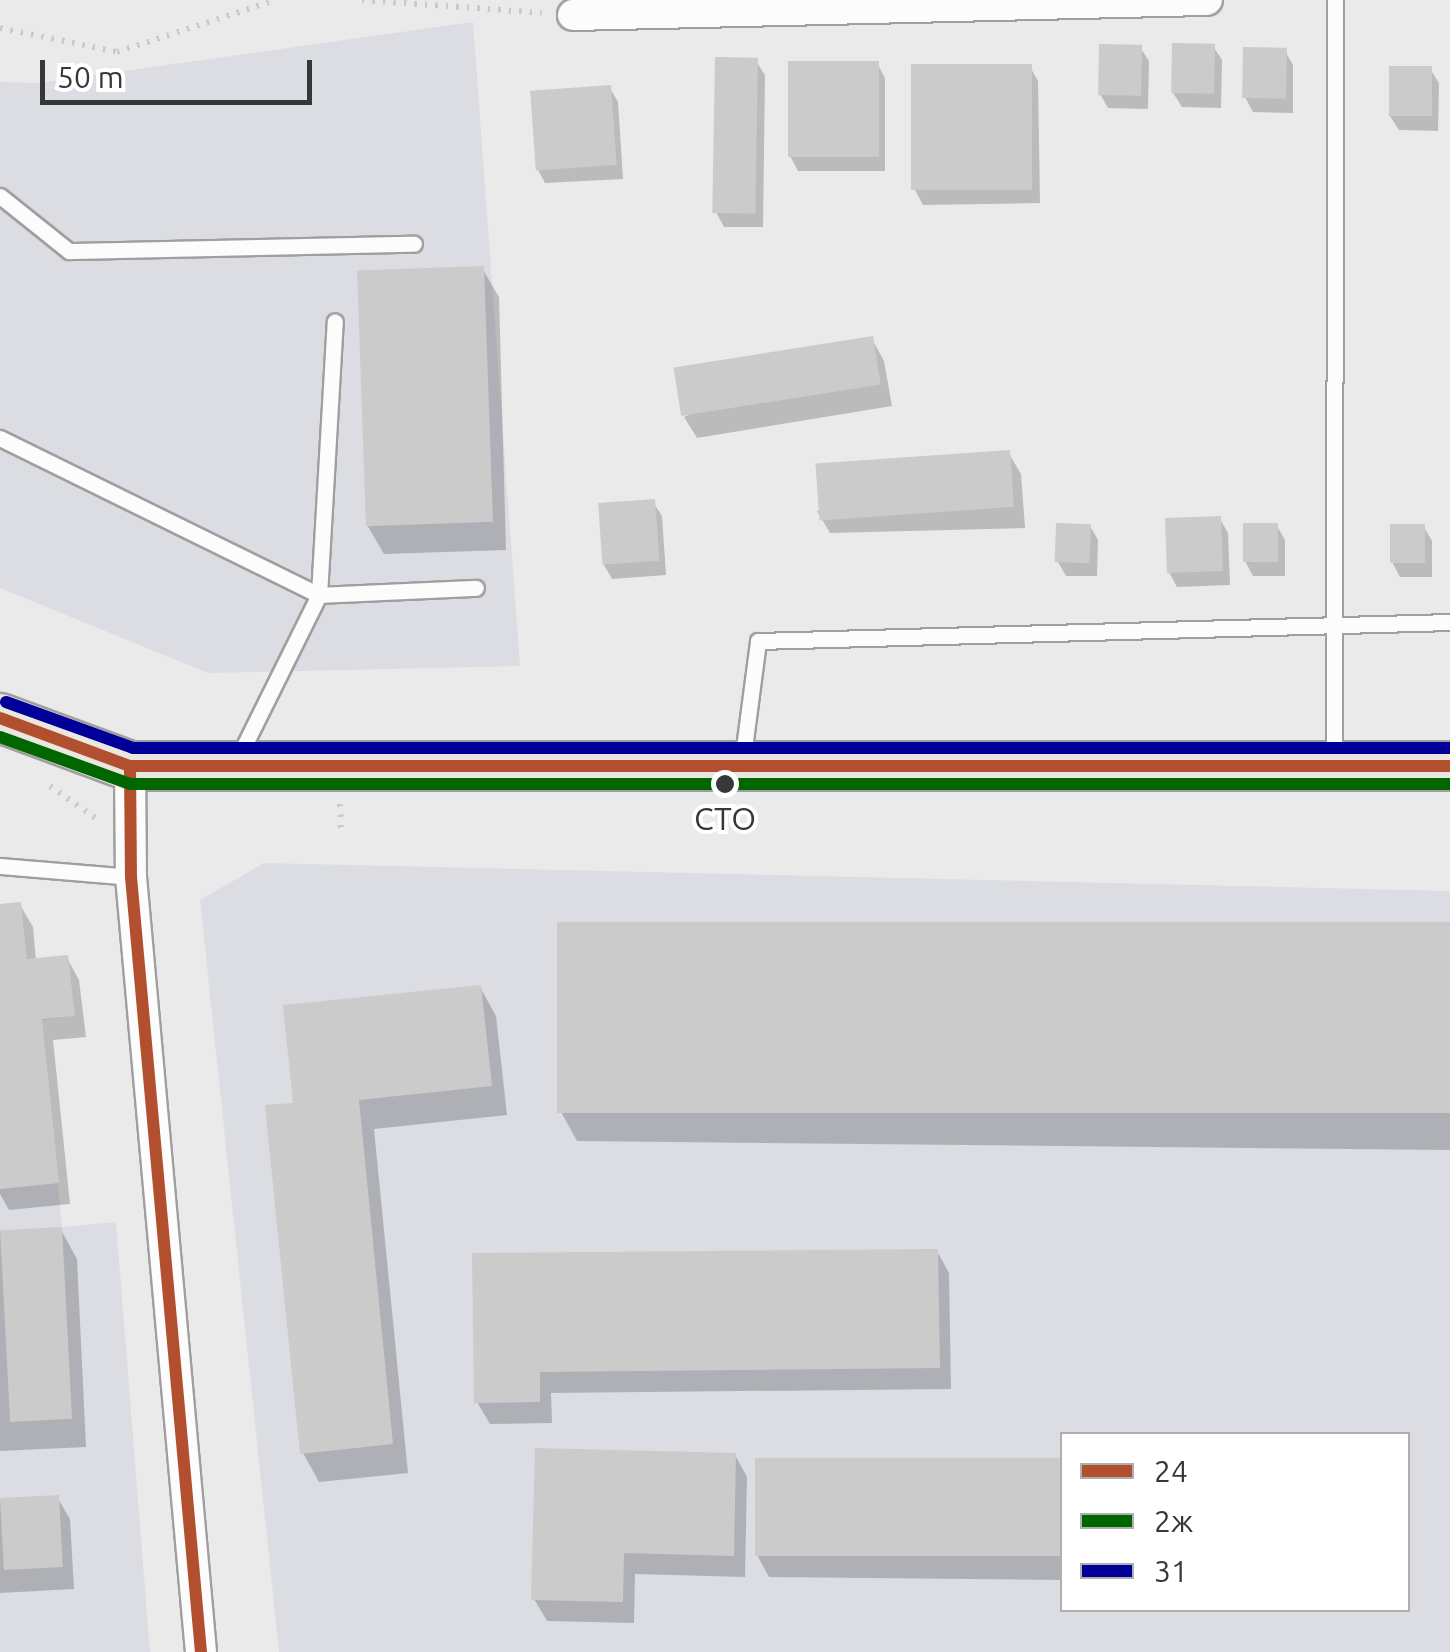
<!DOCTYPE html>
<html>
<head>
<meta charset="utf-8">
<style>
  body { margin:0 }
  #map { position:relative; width:1450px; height:1652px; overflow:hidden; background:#eaeaeb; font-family:Ubuntu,sans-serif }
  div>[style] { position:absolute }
  .built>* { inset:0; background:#dbdde3 }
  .shadow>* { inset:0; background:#0003 }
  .building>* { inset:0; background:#cbcbcc; transform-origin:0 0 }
  .path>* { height:6px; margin-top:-3px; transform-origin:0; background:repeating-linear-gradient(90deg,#cacacb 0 2.5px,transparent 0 10.5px) }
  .roads { filter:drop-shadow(2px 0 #9f9fa0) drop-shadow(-2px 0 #9f9fa0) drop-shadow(0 2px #9f9fa0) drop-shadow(0 -2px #9f9fa0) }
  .lane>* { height:15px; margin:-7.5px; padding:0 7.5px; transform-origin:7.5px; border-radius:7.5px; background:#fcfcfc }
  .street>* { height:30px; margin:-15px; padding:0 15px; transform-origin:15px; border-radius:15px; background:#fcfcfc }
  .primary>* { height:48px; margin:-24px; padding:0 24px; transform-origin:24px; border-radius:24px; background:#eae7e0 }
  .bus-1>* { height:12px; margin:-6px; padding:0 6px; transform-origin:6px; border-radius:6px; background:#b14f2e }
  .bus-2>* { height:12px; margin:-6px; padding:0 6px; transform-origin:6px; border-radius:6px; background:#060 }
  .bus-3>* { height:12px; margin:-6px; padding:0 6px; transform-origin:6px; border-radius:6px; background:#009 }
  .dots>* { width:28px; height:28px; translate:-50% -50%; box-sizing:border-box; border:5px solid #fff; border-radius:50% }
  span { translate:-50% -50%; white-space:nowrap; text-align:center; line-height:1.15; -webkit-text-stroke:8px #fff; paint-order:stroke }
  .bus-label { font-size:32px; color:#363737 }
  .legend { position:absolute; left:1060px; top:1432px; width:350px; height:180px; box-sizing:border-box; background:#fff; border:2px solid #afafaf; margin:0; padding:12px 18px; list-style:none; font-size:30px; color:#363737 }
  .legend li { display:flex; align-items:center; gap:20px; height:50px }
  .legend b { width:50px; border:2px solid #afafaf }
  .scale { position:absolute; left:40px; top:60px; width:272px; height:45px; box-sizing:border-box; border:5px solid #363737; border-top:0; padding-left:12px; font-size:30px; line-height:35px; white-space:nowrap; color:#363737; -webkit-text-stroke:8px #fff; paint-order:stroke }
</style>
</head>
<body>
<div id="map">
  <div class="built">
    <i style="clip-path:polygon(473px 22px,520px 666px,208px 673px,0 588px,0 82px,38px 83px)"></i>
    <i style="clip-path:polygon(evenodd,264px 863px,1450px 891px,1450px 1652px,279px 1652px,200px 900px,264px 863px,1062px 1434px,1408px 1434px,1408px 1610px,1062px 1610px,1062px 1434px)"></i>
    <i style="clip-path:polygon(21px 902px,27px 959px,68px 955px,75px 1016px,42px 1020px,62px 1227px,116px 1222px,150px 1652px,0 1652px,0 904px)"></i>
  </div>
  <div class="shadow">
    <i style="clip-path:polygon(1213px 46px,1222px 60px,1221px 108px,1182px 107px,1173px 93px)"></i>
    <i style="clip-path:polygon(1140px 47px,1149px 61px,1148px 109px,1108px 108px,1100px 94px)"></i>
    <i style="clip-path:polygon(1285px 51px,1293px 65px,1293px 113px,1253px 112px,1245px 97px)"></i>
    <i style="clip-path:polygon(756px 61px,765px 75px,763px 227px,724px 227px,716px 212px)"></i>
    <i style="clip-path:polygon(877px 63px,885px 78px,885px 171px,798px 171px,790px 156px)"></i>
    <i style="clip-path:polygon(1030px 67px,1038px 81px,1040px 203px,923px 205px,915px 190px)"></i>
    <i style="clip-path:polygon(1430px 69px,1439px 83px,1438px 131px,1399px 130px,1390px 116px)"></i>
    <i style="clip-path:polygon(610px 88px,618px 102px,623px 179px,545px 183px,537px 168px)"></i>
    <i style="clip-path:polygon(482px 268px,499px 297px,506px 550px,384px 554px,367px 525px)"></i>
    <i style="clip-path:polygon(872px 339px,884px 361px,892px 406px,697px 438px,684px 417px)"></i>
    <i style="clip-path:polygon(1008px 452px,1021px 474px,1025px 528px,830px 533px,817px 511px)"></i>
    <i style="clip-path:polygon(653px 502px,662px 516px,666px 575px,612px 579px,604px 565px)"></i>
    <i style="clip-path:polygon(1220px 519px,1228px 533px,1230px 585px,1177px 587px,1169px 572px)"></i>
    <i style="clip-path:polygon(1090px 526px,1098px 540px,1097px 576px,1066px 576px,1058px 562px)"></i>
    <i style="clip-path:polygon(1277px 526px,1285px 540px,1285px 576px,1253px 576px,1245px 561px)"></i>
    <i style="clip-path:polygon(1424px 527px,1432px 541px,1432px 577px,1400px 577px,1392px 562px)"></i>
    <i style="clip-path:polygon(20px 905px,33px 927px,36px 961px,67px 958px,79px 980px,86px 1037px,53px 1040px,70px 1204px,9px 1210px,0 1194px,0 907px)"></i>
    <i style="clip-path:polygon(1450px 930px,1450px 1150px,577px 1141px,561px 1112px)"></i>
    <i style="clip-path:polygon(480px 987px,496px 1016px,507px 1115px,374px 1129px,408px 1473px,319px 1482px,303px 1453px,295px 1105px)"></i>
    <i style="clip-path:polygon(61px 1230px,77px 1259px,86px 1447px,0 1451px,0 1232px)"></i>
    <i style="clip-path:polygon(937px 1251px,949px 1273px,951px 1389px,551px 1393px,552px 1423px,490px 1424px,477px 1402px,475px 1256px)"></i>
    <i style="clip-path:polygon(735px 1455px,747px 1477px,745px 1577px,635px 1574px,634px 1623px,547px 1621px,534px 1599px)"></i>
    <i style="clip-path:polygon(757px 1460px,1062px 1463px,1062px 1580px,769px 1577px,757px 1555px)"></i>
    <i style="clip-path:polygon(57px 1497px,70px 1519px,74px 1589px,0 1593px,0 1501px)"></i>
  </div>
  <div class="building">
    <i style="left:1172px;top:43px;width:43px;height:50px;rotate:1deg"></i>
    <i style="left:1099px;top:44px;width:43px;height:51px;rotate:1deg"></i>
    <i style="left:1243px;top:47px;width:44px;height:51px;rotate:1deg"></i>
    <i style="left:715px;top:57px;width:43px;height:156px;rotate:1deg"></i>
    <i style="left:788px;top:61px;width:91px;height:96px"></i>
    <i style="left:1032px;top:64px;width:126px;height:121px;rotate:90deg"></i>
    <i style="left:1389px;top:66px;width:43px;height:50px"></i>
    <i style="left:611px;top:85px;width:80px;height:81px;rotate:86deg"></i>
    <i style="left:484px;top:266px;width:256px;height:127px;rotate:88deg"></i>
    <i style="left:873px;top:336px;width:49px;height:202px;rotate:81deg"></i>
    <i style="left:1010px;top:450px;width:57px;height:195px;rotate:86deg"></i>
    <i style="left:655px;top:499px;width:62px;height:57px;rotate:86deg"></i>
    <i style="left:1221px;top:516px;width:55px;height:56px;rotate:88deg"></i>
    <i style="left:1056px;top:523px;width:35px;height:39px;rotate:2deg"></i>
    <i style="left:1243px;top:523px;width:35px;height:39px"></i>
    <i style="left:1390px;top:524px;width:35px;height:39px"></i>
    <i style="clip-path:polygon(21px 902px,27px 959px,68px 955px,75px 1016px,42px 1019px,59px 1183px,0 1189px,0 904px)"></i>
    <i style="left:557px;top:922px;width:893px;height:191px"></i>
    <i style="clip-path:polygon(481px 985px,492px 1086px,359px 1100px,393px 1444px,300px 1454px,265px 1105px,293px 1103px,283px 1005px)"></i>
    <i style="left:62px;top:1227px;width:192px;height:62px;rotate:87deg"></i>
    <i style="clip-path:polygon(938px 1249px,940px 1368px,540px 1372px,540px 1402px,474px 1403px,472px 1253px)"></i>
    <i style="clip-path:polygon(535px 1448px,736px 1453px,734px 1556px,624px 1553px,623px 1602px,531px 1600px)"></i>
    <i style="left:755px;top:1458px;width:307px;height:98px"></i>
    <i style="left:59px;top:1495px;width:72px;height:59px;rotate:87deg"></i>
  </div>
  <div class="path">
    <i style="left:362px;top:0;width:180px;rotate:4.1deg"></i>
    <i style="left:0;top:28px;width:119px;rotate:11.6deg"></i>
    <i style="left:117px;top:52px;width:166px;rotate:-18.2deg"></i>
    <i style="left:50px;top:786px;width:57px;rotate:35.1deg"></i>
    <i style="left:340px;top:804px;width:24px;rotate:88deg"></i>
  </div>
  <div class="roads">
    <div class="lane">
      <i style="left:0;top:196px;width:88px;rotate:38.6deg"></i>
      <i style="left:69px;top:251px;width:345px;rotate:-1.2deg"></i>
      <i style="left:0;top:438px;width:356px;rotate:26.2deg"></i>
      <i style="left:319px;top:595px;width:157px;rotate:-2.6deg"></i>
      <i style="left:238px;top:758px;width:182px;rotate:-63.6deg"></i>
      <i style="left:319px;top:595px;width:274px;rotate:-86.7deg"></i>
      <i style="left:1334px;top:759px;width:759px;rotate:-89.92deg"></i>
      <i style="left:742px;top:763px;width:123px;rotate:-82.5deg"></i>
      <i style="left:758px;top:641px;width:692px;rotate:-1.57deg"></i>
      <i style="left:0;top:866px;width:131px;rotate:4.8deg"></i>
    </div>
    <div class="street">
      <i style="left:573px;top:15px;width:634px;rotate:-1.36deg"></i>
      <i style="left:130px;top:766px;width:111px;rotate:89.5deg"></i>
      <i style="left:131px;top:877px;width:778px;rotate:84.84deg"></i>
    </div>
    <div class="primary">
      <i style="left:0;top:718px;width:139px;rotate:20.3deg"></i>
      <i style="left:130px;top:766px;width:1320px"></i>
    </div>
  </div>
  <div class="bus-1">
    <i style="left:0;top:718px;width:139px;rotate:20.3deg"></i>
    <i style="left:130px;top:766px;width:1320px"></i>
    <i style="left:130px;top:766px;width:111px;rotate:89.5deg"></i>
    <i style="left:131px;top:877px;width:778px;rotate:84.84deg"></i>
  </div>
  <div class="bus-2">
    <i style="left:0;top:737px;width:138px;rotate:19.9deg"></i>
    <i style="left:130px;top:784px;width:1320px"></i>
  </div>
  <div class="bus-3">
    <i style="left:6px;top:702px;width:135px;rotate:19.9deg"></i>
    <i style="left:133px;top:748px;width:1317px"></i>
  </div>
  <div class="dots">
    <i style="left:725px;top:784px;background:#363737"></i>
  </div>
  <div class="bus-label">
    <span style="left:725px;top:818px">СТО</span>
  </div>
  <ul class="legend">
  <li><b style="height:12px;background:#b14f2e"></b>24</li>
  <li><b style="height:12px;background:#060"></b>2ж</li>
  <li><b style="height:12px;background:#009"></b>31</li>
  </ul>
  <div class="scale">50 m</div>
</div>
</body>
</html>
